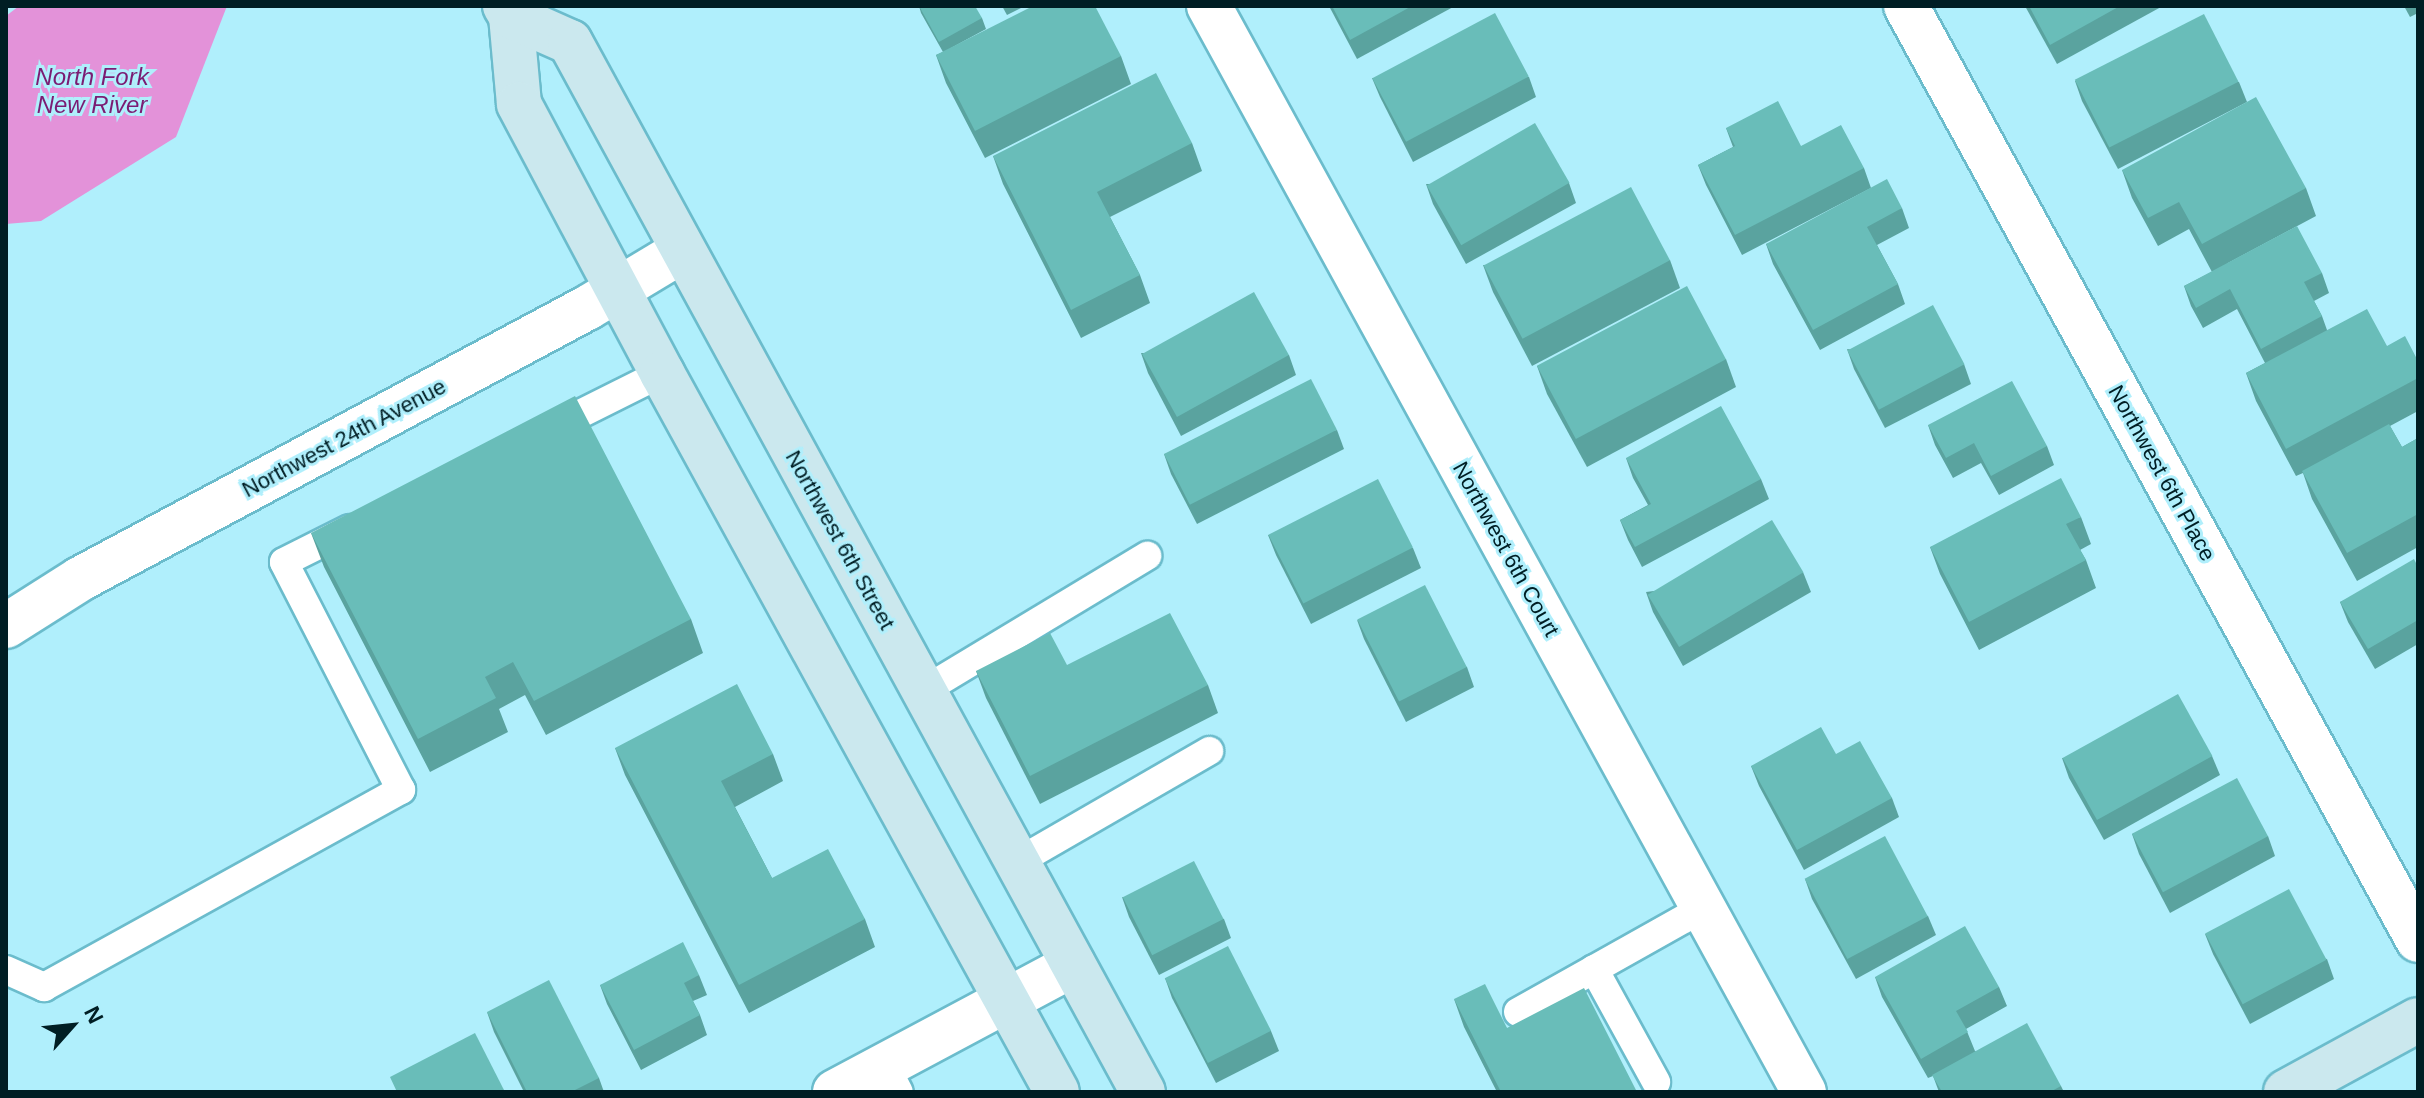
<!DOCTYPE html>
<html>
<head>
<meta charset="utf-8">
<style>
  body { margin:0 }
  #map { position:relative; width:2424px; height:1098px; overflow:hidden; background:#b0effc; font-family:Helvetica,sans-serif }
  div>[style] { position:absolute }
  .water>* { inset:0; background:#e392d9 }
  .roads { filter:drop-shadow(2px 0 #6bbccc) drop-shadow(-2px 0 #6bbccc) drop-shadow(0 2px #6bbccc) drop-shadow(0 -2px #6bbccc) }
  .lane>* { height:28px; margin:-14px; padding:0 14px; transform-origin:14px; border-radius:14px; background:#fff }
  .street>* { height:44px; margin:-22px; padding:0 22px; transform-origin:22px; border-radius:22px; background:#fff }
  .secondary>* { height:44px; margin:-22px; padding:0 22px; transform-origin:22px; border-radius:22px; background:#cbe8ee }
  .wall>* { inset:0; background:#5aa39f }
  .building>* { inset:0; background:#69bdb9; transform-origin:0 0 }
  span { translate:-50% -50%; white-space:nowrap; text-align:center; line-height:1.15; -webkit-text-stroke:6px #b0effc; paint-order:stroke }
  .street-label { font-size:22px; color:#001e24 }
  .water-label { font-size:24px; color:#7b1c73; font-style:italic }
  .frame { position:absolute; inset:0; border:8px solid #001e24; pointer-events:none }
  .north { position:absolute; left:32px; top:986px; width:80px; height:80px; -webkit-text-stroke:6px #b0effc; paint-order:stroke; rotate:63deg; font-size:22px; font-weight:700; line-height:32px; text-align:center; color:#001e24 }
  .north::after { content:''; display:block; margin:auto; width:28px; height:36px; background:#001e24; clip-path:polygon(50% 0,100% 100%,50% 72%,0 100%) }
</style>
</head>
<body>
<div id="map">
  <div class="water">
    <i style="clip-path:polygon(19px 6px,227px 6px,176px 137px,41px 221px,6px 224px,6px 16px)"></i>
  </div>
  <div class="roads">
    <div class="lane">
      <i style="left:552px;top:428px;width:123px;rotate:-26.6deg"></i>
      <i style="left:923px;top:691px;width:262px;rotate:-31.1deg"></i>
      <i style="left:1017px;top:862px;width:222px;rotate:-30deg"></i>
      <i style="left:1594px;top:969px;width:129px;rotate:61.2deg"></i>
      <i style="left:6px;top:970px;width:42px;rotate:24.1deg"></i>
      <i style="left:44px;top:987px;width:408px;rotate:-28.9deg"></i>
      <i style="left:401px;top:790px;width:256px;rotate:-117.2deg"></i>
      <i style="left:284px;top:562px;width:74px;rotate:-26.6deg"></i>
      <i style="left:1518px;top:1012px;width:212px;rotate:-29.3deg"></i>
      <i style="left:885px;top:1065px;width:30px;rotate:63deg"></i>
    </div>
    <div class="street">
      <i style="left:1209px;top:6px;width:1238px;rotate:61.28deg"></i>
      <i style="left:1906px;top:6px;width:1065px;rotate:61.27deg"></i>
      <i style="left:6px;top:626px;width:88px;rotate:-32.4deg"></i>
      <i style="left:80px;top:579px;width:575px;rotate:-28.13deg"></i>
      <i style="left:587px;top:308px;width:111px;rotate:-31deg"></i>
      <i style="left:835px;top:1092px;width:270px;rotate:-28.1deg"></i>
    </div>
    <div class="secondary">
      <i style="left:505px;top:6px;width:12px;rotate:59deg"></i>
      <i style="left:511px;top:16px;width:88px;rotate:84.8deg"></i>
      <i style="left:519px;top:104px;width:305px;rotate:62deg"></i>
      <i style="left:662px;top:373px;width:820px;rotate:61.22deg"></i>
      <i style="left:511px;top:16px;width:64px;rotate:23.8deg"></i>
      <i style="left:570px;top:42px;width:1196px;rotate:61.38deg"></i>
      <i style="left:2286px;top:1092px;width:150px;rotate:-28.6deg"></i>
    </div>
  </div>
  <div class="wall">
    <i style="clip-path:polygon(919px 6px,982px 18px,986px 29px,951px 48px,1121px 56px,1131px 84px,985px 158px,946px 83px,936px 55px,943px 52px,921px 13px)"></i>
    <i style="clip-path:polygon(1002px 6px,1025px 6px,1007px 15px)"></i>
    <i style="clip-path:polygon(1329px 6px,1455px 6px,1357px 59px)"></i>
    <i style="clip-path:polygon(2025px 6px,2161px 6px,2161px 7px,2057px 64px)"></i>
    <i style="clip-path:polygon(2404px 6px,2418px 6px,2418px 13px,2410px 17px)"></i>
    <i style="clip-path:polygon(1529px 77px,1536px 97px,1413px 162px,1380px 97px,1372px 78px)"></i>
    <i style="clip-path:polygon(2075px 81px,2239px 82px,2247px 102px,2118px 169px,2082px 101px)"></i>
    <i style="clip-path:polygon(1726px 128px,1801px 146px,1864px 168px,1871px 188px,1742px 255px,1706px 185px,1698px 165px,1733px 147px)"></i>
    <i style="clip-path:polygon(1192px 143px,1202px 171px,1110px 217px,1140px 275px,1150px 303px,1081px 338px,1003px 184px,993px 156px)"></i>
    <i style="clip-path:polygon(2122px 170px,2306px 188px,2316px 216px,2228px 263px,2322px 273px,2329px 293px,2314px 301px,2322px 316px,2327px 330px,2387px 346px,2418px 361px,2418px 411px,2390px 426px,2402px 447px,2418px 438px,2418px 547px,2357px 581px,2312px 499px,2303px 473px,2296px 476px,2256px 401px,2246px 373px,2265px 363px,2237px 309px,2203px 328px,2191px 306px,2184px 286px,2212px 272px,2189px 229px,2158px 246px,2132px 198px)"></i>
    <i style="clip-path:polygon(1569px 183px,1576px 203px,1466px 264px,1433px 204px,1426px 184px)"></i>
    <i style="clip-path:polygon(1902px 208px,1909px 228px,1877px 245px,1898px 284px,1905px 304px,1820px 350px,1773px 264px,1766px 244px)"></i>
    <i style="clip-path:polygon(1670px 260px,1680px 288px,1532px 366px,1493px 292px,1483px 265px)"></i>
    <i style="clip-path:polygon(1847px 349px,1964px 364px,1971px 384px,1885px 428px,1854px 369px)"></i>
    <i style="clip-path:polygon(1141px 353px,1289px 355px,1296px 375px,1181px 436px,1148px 373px)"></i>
    <i style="clip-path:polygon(1726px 359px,1736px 387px,1587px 467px,1547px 394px,1537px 366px)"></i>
    <i style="clip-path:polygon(1928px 425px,2047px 446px,2054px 465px,1999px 495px,1981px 463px,1953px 478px,1935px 445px)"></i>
    <i style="clip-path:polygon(1337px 430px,1344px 449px,1197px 524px,1171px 474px,1164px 454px)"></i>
    <i style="clip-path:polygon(1626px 458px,1761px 479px,1769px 499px,1642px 567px,1628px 540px,1620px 520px,1648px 505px,1633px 478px)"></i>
    <i style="clip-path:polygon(2081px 517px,2091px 544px,2080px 550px,2086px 560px,2096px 588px,1979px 650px,1940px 574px,1930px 547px)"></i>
    <i style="clip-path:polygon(311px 533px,691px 619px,703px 653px,546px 735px,525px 695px,499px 709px,508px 732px,430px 772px,324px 567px)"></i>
    <i style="clip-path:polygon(1268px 535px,1413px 548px,1421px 568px,1311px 624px,1276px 555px)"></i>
    <i style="clip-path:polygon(2418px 567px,2418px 644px,2375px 669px,2348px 622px,2340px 602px)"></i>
    <i style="clip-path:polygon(1803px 572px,1811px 592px,1683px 666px,1653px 612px,1646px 592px)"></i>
    <i style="clip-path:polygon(1357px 620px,1467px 667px,1474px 687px,1406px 722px,1364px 639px)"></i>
    <i style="clip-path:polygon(1067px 665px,1208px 685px,1218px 713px,1040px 804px,986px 698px,976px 671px)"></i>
    <i style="clip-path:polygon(615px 748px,773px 754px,783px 781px,735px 807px,772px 878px,865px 919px,875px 947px,749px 1013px,625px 775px)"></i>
    <i style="clip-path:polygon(1836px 754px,1892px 798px,1899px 817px,1804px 870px,1759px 786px,1751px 766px)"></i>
    <i style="clip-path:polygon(2212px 756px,2220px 775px,2104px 840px,2069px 778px,2062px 758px)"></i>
    <i style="clip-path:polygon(2132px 834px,2268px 836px,2275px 856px,2170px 913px,2139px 854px)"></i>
    <i style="clip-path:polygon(1805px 879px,1928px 916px,1936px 935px,1856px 979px,1812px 899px)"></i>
    <i style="clip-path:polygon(1122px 897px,1224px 919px,1231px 938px,1159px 975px,1129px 917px)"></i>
    <i style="clip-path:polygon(2205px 934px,2327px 959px,2334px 979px,2250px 1024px,2213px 954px)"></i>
    <i style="clip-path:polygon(699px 975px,707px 995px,693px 1001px,700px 1015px,707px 1035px,641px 1070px,607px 1004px,600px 985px)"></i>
    <i style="clip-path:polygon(1875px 977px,1999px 987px,2007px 1006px,1966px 1029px,1975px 1051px,2061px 1086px,2064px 1092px,1939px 1092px,1933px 1076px,1928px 1078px,1882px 997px)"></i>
    <i style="clip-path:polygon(1165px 978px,1271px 1031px,1279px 1051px,1216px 1083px,1172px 998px)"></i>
    <i style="clip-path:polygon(1454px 999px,1507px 1028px,1637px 1092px,1497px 1092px,1464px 1027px)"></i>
    <i style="clip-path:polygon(487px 1012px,599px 1078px,604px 1092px,524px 1092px,494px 1032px)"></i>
  </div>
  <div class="building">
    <i style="clip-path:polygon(919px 6px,975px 6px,982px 18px,939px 42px)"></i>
    <i style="clip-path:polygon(1033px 6px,1095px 6px,1121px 56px,975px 131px,936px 55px)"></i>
    <i style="clip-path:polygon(1332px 6px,1412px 6px,1350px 40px)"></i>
    <i style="clip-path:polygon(2029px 6px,2120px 6px,2050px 45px)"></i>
    <i style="left:1495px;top:13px;width:72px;height:139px;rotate:62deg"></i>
    <i style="left:2204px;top:14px;width:76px;height:145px;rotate:63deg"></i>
    <i style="clip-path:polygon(1156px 73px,1192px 143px,1097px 192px,1140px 275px,1071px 310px,993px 156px)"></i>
    <i style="clip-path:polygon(2256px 97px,2306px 188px,2202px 244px,2179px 202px,2148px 218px,2122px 170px)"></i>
    <i style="clip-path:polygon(1778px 101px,1801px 146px,1841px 125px,1864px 168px,1735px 235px,1698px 165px,1735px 146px,1726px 128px)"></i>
    <i style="left:1535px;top:123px;width:69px;height:125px;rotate:60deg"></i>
    <i style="clip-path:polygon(1887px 179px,1902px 208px,1867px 227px,1898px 284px,1813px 330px,1766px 244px)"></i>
    <i style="left:1631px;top:187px;width:83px;height:167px;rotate:62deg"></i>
    <i style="clip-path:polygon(2297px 226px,2322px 273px,2304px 282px,2322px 316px,2261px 349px,2230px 289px,2196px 308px,2184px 286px)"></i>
    <i style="left:1687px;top:286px;width:83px;height:170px;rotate:62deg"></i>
    <i style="left:1254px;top:292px;width:72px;height:128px;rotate:61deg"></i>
    <i style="left:1933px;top:305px;width:67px;height:97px;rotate:62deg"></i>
    <i style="clip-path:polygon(2367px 309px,2387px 346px,2405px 336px,2418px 361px,2418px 378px,2286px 449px,2246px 373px)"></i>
    <i style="left:1311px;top:379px;width:57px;height:165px;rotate:63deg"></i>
    <i style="clip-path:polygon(2012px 381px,2047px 446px,1991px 476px,1974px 443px,1946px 458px,1928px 425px)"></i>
    <i style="clip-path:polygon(575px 396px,691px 619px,534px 701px,513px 662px,485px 677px,496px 698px,418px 739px,311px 533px)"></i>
    <i style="clip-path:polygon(1721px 406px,1761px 479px,1635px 547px,1620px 520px,1651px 504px,1626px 458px)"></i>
    <i style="clip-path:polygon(2389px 424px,2402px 447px,2418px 438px,2418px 514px,2347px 553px,2302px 471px)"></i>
    <i style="clip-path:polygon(2061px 478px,2081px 517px,2066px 524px,2086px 560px,1969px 622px,1930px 547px)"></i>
    <i style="left:1378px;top:479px;width:77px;height:123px;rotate:63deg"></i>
    <i style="left:1772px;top:520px;width:61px;height:145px;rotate:59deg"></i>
    <i style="clip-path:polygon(2414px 559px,2418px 567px,2418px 620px,2368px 649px,2340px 602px)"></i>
    <i style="left:1425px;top:585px;width:92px;height:76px;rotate:63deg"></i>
    <i style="clip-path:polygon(1170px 613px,1208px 685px,1030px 776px,976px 671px,1050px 633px,1067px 665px)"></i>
    <i style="clip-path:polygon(737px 684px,773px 754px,721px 781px,772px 878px,828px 849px,865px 919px,739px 985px,615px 748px)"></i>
    <i style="left:2178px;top:694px;width:71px;height:132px;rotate:61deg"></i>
    <i style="clip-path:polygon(1821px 727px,1836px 754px,1860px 741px,1892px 798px,1797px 850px,1751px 766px)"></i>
    <i style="left:2237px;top:778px;width:66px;height:119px;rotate:62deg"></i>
    <i style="left:1885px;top:836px;width:91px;height:91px;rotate:62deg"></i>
    <i style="left:1194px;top:861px;width:65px;height:80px;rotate:63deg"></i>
    <i style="left:2289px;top:889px;width:80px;height:95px;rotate:62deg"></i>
    <i style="clip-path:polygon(1965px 926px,1999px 987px,1956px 1011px,1968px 1032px,1921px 1059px,1875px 977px)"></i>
    <i style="clip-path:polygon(683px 942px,699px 975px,684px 983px,700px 1015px,634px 1050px,600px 985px)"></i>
    <i style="left:1228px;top:946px;width:95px;height:71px;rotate:63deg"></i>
    <i style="clip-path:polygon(549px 980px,599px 1078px,571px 1092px,527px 1092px,487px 1012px)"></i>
    <i style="clip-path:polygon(1485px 984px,1507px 1028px,1584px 988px,1637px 1092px,1501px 1092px,1454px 999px)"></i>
    <i style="clip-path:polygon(2027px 1023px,2061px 1086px,2050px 1092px,1942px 1092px,1932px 1075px)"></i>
    <i style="clip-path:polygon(475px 1033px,505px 1092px,397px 1092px,390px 1077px)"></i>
  </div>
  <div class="street-label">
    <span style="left:344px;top:438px;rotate:-28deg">Northwest 24th Avenue</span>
    <span style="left:2162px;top:473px;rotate:61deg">Northwest 6th Place</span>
    <span style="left:840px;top:540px;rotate:61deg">Northwest 6th Street</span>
    <span style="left:1506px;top:549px;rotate:61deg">Northwest 6th Court</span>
  </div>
  <div class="water-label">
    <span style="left:92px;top:91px">North Fork<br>New River</span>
  </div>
  <div class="frame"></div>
  <div class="north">N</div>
</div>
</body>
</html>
